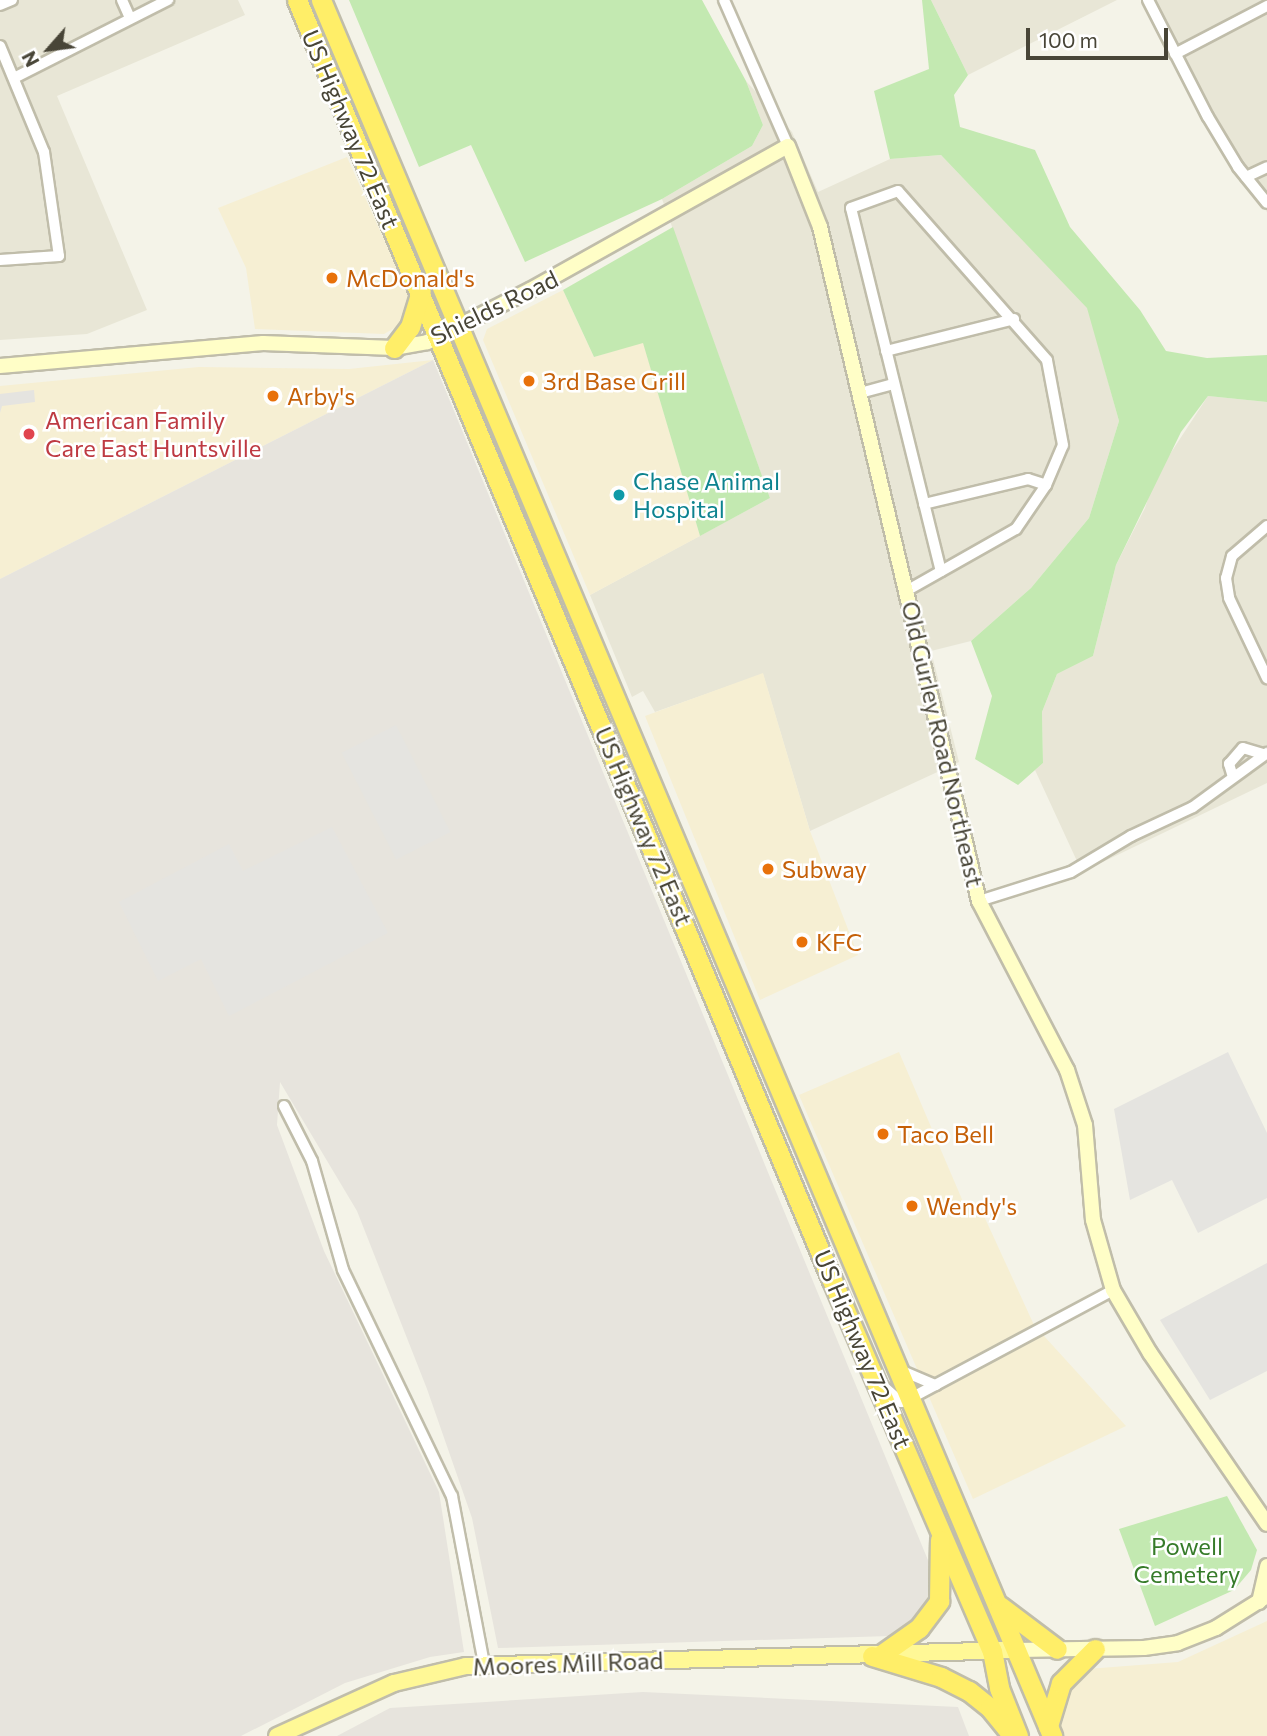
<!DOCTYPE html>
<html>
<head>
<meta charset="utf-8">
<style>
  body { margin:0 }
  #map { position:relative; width:1267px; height:1736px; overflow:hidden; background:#f4f3e8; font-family:Commissioner,sans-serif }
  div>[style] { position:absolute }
  .residential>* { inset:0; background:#e8e6d6 }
  .commercial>* { inset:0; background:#f6efd3 }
  .industrial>* { inset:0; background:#e7e4dd }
  .green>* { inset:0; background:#c3e9b1 }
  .parking>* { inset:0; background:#e5e4e0; transform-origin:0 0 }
  .roads { filter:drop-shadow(2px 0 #c0bdaa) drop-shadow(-2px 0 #c0bdaa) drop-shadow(0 2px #c0bdaa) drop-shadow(0 -2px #c0bdaa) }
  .street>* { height:10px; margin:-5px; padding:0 5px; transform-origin:5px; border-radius:5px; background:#fff }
  .secondary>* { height:14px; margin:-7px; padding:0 7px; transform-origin:7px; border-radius:7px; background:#fffec7 }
  .primary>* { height:16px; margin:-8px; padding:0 8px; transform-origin:8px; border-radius:8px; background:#fff896 }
  .highway>* { height:19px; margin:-9.5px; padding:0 9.5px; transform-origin:9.5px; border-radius:9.5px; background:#ffee68 }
  .dots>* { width:19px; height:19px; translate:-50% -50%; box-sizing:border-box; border:4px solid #fff; border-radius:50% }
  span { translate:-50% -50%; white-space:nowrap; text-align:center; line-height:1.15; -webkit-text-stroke:5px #fff; paint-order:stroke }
  .street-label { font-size:24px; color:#484537 }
  .food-label { font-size:24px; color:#c56008 }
  .left { translate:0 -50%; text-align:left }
  .health-label { font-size:24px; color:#be3a42 }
  .culture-label { font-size:24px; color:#0d838f }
  .park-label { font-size:24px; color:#367b29 }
  .north { position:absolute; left:14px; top:14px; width:70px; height:70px; -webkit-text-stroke:5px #fff; paint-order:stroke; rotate:242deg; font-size:19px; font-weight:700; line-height:28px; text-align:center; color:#484537 }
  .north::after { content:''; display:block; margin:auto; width:24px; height:32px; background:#484537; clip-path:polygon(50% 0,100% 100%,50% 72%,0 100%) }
  .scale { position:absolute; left:1026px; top:28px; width:142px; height:32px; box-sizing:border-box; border:4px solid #484537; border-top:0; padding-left:9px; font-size:21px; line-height:24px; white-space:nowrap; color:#484537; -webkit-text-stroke:5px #fff; paint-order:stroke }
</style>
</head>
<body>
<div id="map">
  <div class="residential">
    <i style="clip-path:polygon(0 0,238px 0,245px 15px,57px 96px,147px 310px,87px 334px,0 340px)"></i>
    <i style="clip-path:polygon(931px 0,1117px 0,968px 75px)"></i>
    <i style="clip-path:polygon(1142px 0,1267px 0,1267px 212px,1220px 151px)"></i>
    <i style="clip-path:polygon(746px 81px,792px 132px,818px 192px,890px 159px,941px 155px,1088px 308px,1119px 421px,1089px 518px,1031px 588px,971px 641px,931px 651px,959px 762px,810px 831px,763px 674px,655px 712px,643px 691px,632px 697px,590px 595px,770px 498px,662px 199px,752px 146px,763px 125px)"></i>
    <i style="clip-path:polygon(1208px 396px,1267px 402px,1267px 783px,1082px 872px,1035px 770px,1043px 763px,1042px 712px,1057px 674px,1093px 656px,1116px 565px,1145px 508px,1155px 477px)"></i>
  </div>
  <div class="commercial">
    <i style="clip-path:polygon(347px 157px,408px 293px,407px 312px,398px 326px,384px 334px,255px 329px,246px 268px,218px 208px)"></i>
    <i style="clip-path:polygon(563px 290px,594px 357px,643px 342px,700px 536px,590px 595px,483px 340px,487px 329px)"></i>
    <i style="clip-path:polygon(433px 360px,0 579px,0 386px,199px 367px,349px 369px)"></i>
    <i style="clip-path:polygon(763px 673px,810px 831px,858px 955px,760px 1000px,645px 716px)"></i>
    <i style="clip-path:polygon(899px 1052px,964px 1204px,978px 1203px,1034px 1325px,1126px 1426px,973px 1499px,799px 1095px)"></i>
    <i style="clip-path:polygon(1267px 1621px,1267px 1736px,1065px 1736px,1058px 1720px,1061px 1689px,1087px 1669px,1178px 1662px)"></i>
  </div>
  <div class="industrial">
    <i style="clip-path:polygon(433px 360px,930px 1565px,931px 1612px,890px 1636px,498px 1648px,472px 1518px,427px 1389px,357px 1211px,280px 1082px,277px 1125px,324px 1251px,439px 1492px,464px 1652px,430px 1657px,345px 1683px,241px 1736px,0 1736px,0 579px)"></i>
    <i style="clip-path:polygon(643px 1692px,958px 1707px,969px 1736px,337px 1736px,390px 1708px)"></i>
  </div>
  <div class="green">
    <i style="clip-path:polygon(349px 0,702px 0,746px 81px,763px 125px,752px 146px,662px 199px,525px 262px,471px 145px,419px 167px)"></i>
    <i style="clip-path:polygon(922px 0,931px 0,968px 75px,954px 95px,960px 127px,1035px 150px,1070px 227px,1140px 310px,1166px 351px,1207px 358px,1267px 355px,1267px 402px,1208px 396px,1181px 432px,1116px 565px,1093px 656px,1057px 674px,1042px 712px,1043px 763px,1018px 785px,975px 759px,992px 696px,971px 641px,1031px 588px,1089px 518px,1119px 421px,1087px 308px,941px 155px,890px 159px,874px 91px,929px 69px)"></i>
    <i style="clip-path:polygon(673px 227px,770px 498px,700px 536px,643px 343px,594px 357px,563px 290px)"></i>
    <i style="clip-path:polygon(1227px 1496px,1257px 1550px,1251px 1570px,1234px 1590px,1155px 1626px,1119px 1529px)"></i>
  </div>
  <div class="parking">
    <i style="clip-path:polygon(34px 390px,35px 402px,2px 406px,0 413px,0 394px)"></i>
    <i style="left:396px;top:725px;width:120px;height:61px;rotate:63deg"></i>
    <i style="clip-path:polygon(332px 827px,388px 933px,229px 1016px,201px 959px,158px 981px,119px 902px,229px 844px,243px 871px)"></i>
    <i style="clip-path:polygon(1228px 1052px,1267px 1133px,1267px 1198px,1198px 1233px,1172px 1180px,1130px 1200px,1114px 1109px)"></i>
    <i style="clip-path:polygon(1267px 1263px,1267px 1371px,1210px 1400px,1160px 1320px)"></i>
  </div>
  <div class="roads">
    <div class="street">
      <i style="left:122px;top:0;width:20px;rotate:66deg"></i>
      <i style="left:724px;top:0;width:159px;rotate:66.3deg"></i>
      <i style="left:1148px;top:0;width:131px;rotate:62.9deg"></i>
      <i style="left:1208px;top:117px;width:58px;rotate:59deg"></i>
      <i style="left:1238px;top:167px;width:46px;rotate:51.1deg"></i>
      <i style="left:0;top:5px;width:13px;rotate:-23deg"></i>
      <i style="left:0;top:46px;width:115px;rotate:67.5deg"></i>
      <i style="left:44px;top:152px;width:105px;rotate:81.8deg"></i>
      <i style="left:59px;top:256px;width:59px;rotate:176.1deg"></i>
      <i style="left:1175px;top:54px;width:104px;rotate:-27.6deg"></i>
      <i style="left:14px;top:78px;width:173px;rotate:-26.9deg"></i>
      <i style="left:1246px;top:177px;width:23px;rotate:-25deg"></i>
      <i style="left:886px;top:351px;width:132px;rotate:-14deg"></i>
      <i style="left:860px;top:393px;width:35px;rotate:-15deg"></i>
      <i style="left:924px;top:504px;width:107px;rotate:-13.5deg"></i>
      <i style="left:1028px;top:479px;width:19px;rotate:18deg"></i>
      <i style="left:1267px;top:526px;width:46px;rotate:139.4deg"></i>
      <i style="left:1232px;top:556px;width:23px;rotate:105deg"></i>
      <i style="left:1226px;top:578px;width:20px;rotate:81deg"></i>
      <i style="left:1229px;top:598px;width:89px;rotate:64.6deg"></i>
      <i style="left:908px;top:590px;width:124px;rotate:-29.5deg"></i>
      <i style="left:1016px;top:529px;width:53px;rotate:-55.7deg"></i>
      <i style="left:1046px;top:485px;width:43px;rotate:-67deg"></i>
      <i style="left:1063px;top:445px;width:86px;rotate:-100.7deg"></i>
      <i style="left:1047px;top:360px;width:225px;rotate:-131.4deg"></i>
      <i style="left:898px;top:191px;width:50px;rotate:160.1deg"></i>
      <i style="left:851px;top:208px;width:374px;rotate:76.1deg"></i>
      <i style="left:1233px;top:777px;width:14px;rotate:-107deg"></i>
      <i style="left:1229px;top:764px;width:21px;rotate:-49deg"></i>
      <i style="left:1243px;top:748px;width:21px;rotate:17deg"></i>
      <i style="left:979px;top:901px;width:96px;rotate:-17.5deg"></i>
      <i style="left:1071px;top:872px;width:70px;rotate:-31deg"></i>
      <i style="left:1131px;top:836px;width:68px;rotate:-25.1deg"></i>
      <i style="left:1193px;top:807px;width:92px;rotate:-36.1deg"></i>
      <i style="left:284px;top:1106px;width:62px;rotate:63deg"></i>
      <i style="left:312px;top:1161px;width:113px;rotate:74.1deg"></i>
      <i style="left:343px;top:1270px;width:251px;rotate:64.3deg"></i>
      <i style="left:452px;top:1496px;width:171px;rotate:79.2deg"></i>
      <i style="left:900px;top:1370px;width:39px;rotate:23deg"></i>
      <i style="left:883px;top:1386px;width:24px;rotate:42deg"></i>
      <i style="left:901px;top:1402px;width:11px;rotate:-22deg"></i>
      <i style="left:911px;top:1398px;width:229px;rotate:-28.1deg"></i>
    </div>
    <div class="secondary">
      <i style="left:0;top:366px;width:264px;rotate:-5deg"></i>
      <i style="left:263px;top:343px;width:131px;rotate:2.2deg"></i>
      <i style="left:394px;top:348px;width:34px;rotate:-10deg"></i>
      <i style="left:427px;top:342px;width:115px;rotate:-26.8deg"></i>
      <i style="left:530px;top:290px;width:295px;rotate:-29.2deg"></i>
      <i style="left:788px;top:146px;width:87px;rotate:68.4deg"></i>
      <i style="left:820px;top:227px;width:693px;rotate:76.73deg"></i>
      <i style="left:979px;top:901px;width:191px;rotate:62.5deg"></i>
      <i style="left:1067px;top:1070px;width:58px;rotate:71.9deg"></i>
      <i style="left:1085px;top:1125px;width:95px;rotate:85.2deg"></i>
      <i style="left:1093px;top:1220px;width:73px;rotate:74.1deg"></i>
      <i style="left:1113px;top:1290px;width:73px;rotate:59.6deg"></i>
      <i style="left:1150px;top:1353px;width:207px;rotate:55.6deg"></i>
      <i style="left:1259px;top:1602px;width:37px;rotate:-77deg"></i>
      <i style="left:1016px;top:1650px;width:128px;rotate:-0.9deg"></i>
      <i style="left:1144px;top:1648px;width:34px;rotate:-8deg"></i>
      <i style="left:1178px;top:1643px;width:41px;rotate:-21.5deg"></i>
      <i style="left:1216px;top:1628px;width:60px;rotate:-32.1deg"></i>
    </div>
    <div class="primary">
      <i style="left:277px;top:1736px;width:128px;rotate:-24.4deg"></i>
      <i style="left:394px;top:1683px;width:74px;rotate:-13.3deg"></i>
      <i style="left:466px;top:1666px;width:550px;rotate:-1.67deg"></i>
    </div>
    <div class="highway">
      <i style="left:297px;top:0;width:1387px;rotate:67.32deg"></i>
      <i style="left:832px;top:1280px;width:404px;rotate:66.7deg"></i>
      <i style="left:992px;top:1651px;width:38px;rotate:79deg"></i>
      <i style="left:999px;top:1688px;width:52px;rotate:68.4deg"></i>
      <i style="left:321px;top:0;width:1884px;rotate:67.16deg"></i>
      <i style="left:394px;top:348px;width:26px;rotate:-53deg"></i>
      <i style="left:410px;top:327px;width:37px;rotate:-73deg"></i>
      <i style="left:1000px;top:1606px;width:71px;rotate:37deg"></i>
      <i style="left:882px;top:1654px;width:45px;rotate:-35.1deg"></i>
      <i style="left:919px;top:1628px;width:34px;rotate:-53deg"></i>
      <i style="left:939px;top:1601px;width:61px;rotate:-89.1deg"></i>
      <i style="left:872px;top:1656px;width:72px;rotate:16.9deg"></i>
      <i style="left:941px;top:1677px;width:31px;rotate:27deg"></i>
      <i style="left:969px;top:1691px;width:27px;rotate:39deg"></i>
      <i style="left:990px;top:1708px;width:32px;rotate:51deg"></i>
      <i style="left:1048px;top:1726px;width:45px;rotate:-73.2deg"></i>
      <i style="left:1061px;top:1683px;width:48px;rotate:-45deg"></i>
    </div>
  </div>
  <div class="dots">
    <i style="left:332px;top:278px;background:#e8710a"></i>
    <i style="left:529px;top:381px;background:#e8710a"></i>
    <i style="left:273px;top:396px;background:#e8710a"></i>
    <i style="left:29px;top:434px;background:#e0444e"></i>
    <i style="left:619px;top:495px;background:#0f9aa8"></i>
    <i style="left:768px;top:869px;background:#e8710a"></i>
    <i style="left:802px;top:942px;background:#e8710a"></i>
    <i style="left:883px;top:1134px;background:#e8710a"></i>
    <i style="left:912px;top:1206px;background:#e8710a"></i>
  </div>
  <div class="street-label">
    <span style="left:351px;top:129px;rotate:67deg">US Highway 72 East</span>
    <span style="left:494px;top:307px;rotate:-26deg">Shields Road</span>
    <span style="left:943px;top:744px;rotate:77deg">Old Gurley Road Northeast</span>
    <span style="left:644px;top:826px;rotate:67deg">US Highway 72 East</span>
    <span style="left:863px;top:1349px;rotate:67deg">US Highway 72 East</span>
    <span style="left:568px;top:1663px;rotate:-2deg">Moores Mill Road</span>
  </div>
  <div class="food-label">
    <span class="left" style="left:346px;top:278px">McDonald's</span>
    <span class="left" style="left:543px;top:381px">3rd Base Grill</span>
    <span class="left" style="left:287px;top:396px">Arby's</span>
    <span class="left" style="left:782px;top:869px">Subway</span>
    <span class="left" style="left:816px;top:942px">KFC</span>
    <span class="left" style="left:897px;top:1134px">Taco Bell</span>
    <span class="left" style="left:926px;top:1206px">Wendy's</span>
  </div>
  <div class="health-label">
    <span class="left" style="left:45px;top:434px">American Family<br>Care East Huntsville</span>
  </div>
  <div class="culture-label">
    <span class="left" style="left:633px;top:495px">Chase Animal<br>Hospital</span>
  </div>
  <div class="park-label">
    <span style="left:1187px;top:1560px">Powell<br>Cemetery</span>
  </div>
  <div class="north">N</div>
  <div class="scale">100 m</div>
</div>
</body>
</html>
